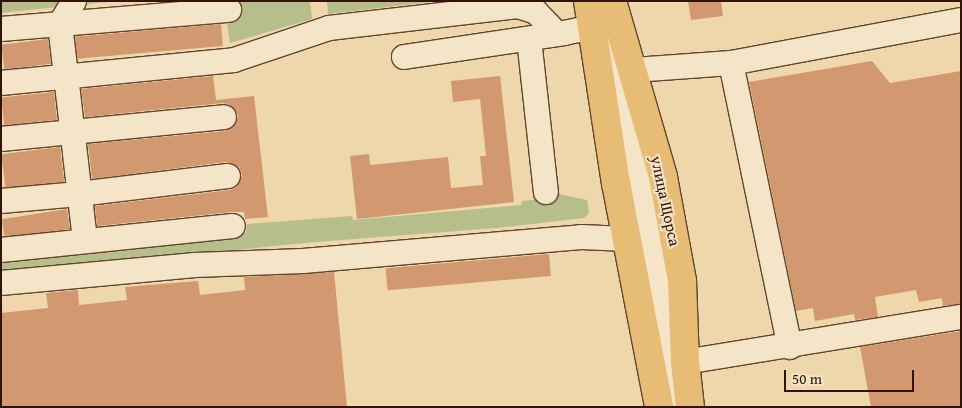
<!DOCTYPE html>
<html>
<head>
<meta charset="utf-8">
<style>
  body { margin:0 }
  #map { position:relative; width:962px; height:408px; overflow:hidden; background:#eed7aa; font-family:"Gentium Book Plus",serif }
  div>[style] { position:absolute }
  .green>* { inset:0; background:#b6bf8b }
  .building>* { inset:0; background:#d29971; transform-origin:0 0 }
  .roads { filter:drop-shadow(1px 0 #61452e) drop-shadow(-1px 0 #61452e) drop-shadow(0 1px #61452e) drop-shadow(0 -1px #61452e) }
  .minor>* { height:24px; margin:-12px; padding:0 12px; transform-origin:12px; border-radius:12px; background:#f4e5c8 }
  .major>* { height:28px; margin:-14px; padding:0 14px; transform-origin:14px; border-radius:14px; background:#e7bc75 }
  span { translate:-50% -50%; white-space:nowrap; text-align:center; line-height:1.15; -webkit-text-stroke:4px #f4e5c8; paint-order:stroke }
  .street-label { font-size:16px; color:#321405 }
  .frame { position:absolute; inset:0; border:2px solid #321405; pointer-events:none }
  .scale { position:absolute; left:784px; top:370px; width:130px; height:22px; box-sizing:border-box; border:2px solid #321405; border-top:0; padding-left:6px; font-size:15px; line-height:18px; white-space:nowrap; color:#321405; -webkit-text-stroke:4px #f4e5c8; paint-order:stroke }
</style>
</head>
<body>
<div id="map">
  <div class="green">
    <i style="clip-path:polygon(1px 1px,116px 1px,1px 13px)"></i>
    <i style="clip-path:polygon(224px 1px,310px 1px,312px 19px,230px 43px)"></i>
    <i style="clip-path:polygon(327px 1px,439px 1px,328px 14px)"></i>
    <i style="clip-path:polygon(554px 193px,587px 200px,589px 213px,584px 218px,497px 228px,316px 242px,1px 273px,1px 259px,246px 233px,247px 224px,352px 216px,353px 220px,521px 205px,522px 201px,552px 198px)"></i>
  </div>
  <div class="building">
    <i style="clip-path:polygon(688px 1px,721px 1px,723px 16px,691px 20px)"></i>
    <i style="left:221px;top:24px;width:22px;height:147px;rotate:85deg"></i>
    <i style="left:48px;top:39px;width:25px;height:47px;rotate:83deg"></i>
    <i style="clip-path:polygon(872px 61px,890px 83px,961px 71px,961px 304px,943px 306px,942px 298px,919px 302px,916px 290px,875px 297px,878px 317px,855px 320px,854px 314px,815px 321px,813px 308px,796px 311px,749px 82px)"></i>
    <i style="clip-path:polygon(213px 76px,216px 100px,254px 96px,268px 217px,245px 219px,244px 212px,232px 212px,97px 226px,95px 206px,230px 190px,237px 187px,242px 175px,239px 167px,226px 162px,92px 179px,88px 144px,225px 131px,236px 123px,238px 115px,230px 105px,223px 103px,85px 117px,81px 89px)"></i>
    <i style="clip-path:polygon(500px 76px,514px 202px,357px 219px,350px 156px,369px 154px,370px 165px,448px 157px,451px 188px,483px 185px,480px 156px,486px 156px,480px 99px,453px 102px,451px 81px)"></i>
    <i style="left:54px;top:92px;width:28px;height:53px;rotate:84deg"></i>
    <i style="left:60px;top:147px;width:35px;height:59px;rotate:83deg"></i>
    <i style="left:67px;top:209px;width:20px;height:66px;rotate:81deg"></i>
    <i style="left:549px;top:254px;width:22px;height:164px;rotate:85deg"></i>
    <i style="clip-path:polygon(334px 272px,347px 407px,1px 407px,1px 313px,48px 308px,46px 293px,78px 290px,79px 305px,127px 300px,125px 287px,198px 281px,200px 295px,245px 290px,244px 277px)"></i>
    <i style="clip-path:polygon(961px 331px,961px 407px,871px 407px,860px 347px)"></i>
  </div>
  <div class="roads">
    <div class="minor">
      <i style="left:74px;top:1px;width:27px;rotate:121deg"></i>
      <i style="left:60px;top:24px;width:218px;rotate:83.4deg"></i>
      <i style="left:602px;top:21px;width:163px;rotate:76.6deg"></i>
      <i style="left:640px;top:180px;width:106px;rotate:79.6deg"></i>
      <i style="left:659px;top:284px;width:124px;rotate:82.6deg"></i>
      <i style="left:1px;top:29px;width:229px;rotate:-4.8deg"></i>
      <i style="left:529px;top:39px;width:154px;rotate:83.7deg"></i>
      <i style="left:404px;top:57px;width:162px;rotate:-8.5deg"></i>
      <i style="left:564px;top:33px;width:29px;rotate:-12deg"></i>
      <i style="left:731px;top:63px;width:290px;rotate:78.3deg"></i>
      <i style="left:634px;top:70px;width:97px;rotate:-4.1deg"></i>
      <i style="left:731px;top:63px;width:234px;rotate:-10.6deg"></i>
      <i style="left:1px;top:83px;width:234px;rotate:-5.6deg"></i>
      <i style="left:234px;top:60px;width:100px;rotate:-18.6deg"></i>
      <i style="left:329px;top:28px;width:190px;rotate:-6.6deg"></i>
      <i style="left:518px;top:6px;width:19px;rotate:18deg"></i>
      <i style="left:536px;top:12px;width:30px;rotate:46deg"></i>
      <i style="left:1px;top:139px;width:224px;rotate:-5.6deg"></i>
      <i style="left:1px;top:201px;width:78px;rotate:-5.1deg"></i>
      <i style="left:79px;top:194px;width:150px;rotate:-6.9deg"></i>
      <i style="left:1px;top:250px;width:233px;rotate:-5.9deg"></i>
      <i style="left:1px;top:283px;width:195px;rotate:-5.3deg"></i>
      <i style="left:195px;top:265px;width:108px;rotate:-2.1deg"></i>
      <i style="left:303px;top:261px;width:279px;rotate:-4.9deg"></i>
      <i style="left:581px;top:237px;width:45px;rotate:2.5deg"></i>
      <i style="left:685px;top:362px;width:280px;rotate:-9.3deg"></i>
    </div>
    <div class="major">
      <i style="left:588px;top:1px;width:184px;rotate:81.3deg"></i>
      <i style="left:616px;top:183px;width:228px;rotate:79.1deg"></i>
      <i style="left:612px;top:1px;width:183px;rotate:73.8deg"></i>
      <i style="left:663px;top:177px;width:106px;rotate:79.6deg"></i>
      <i style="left:682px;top:281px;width:81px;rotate:87.9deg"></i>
      <i style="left:685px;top:362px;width:45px;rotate:83.7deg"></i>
    </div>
  </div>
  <div class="street-label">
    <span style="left:666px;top:201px;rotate:78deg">улица Щорса</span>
  </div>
  <div class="frame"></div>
  <div class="scale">50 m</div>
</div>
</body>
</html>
